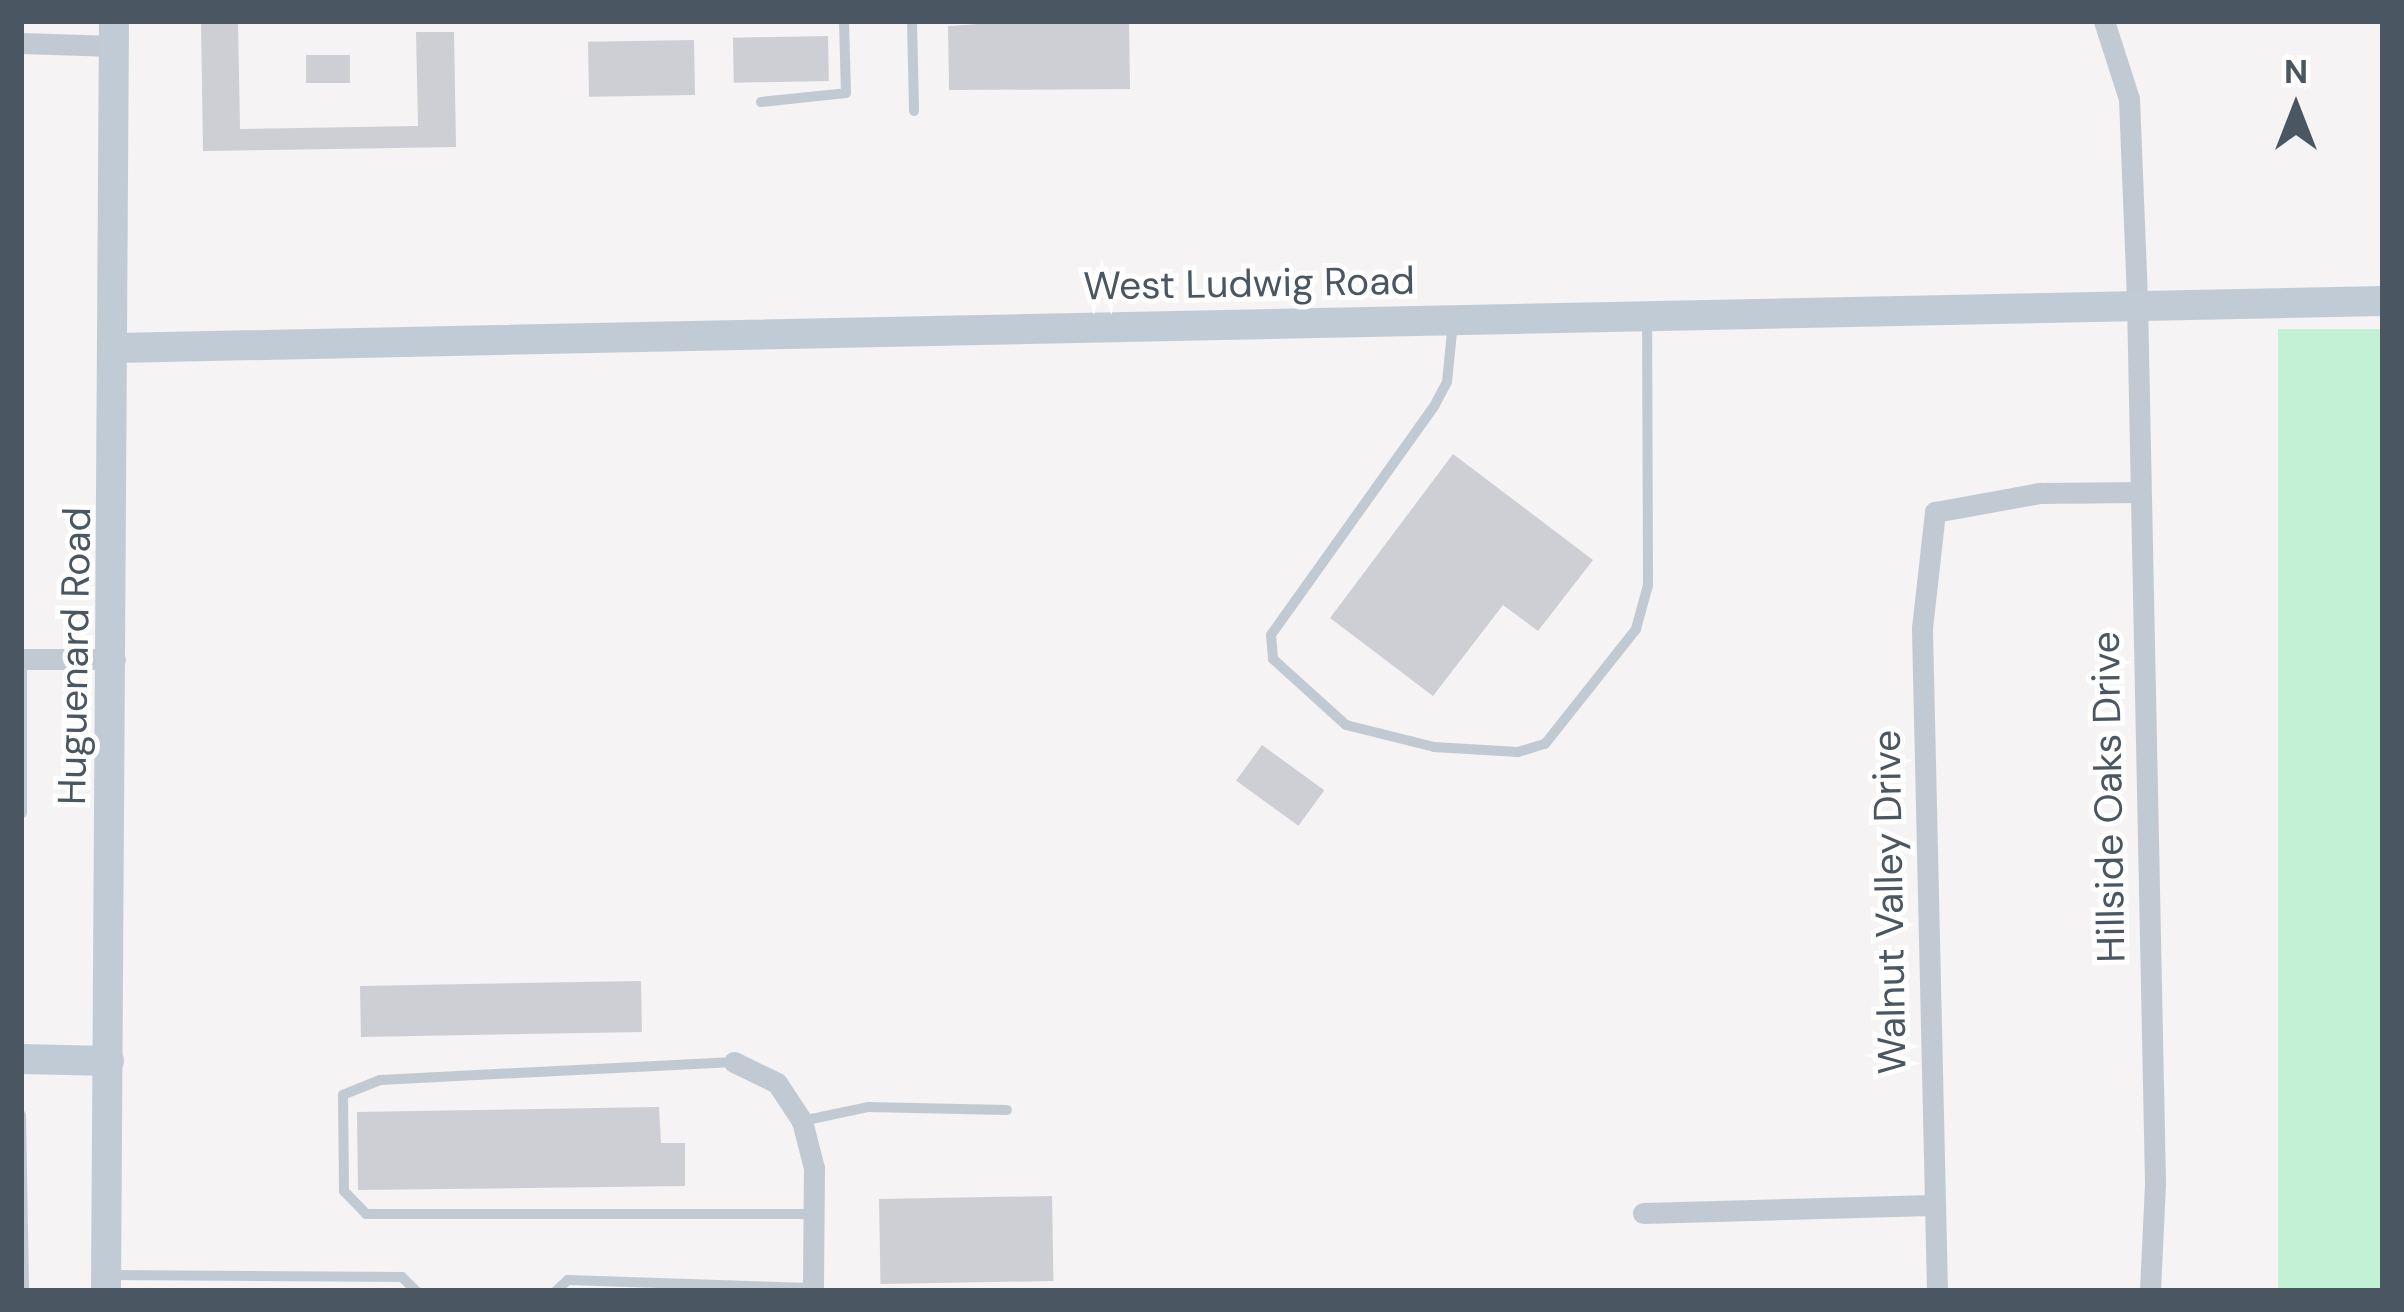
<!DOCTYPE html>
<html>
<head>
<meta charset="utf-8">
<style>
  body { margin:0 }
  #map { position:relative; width:2404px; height:1312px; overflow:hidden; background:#f5f3f3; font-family:"DM Sans",sans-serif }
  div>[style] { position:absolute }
  .green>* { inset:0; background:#c3f1d5; transform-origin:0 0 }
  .building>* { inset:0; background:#cdcfd5; transform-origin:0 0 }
  .lane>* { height:10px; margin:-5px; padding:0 5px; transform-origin:5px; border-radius:5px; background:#c1cad2 }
  .street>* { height:21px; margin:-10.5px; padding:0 10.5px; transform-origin:10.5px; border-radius:10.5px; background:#c1cad2 }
  .secondary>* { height:30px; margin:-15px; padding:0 15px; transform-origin:15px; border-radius:15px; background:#c1cbd6 }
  span { translate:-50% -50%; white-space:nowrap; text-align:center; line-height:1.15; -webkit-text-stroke:10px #fff; paint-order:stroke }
  .street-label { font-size:39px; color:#4a5661 }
  .frame { position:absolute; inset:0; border:24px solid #4a5661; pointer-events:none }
  .north { position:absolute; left:2236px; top:48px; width:120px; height:120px; -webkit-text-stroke:9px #fff; paint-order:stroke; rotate:0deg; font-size:33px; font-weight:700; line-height:48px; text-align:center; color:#4a5661 }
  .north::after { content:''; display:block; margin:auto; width:42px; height:54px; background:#4a5661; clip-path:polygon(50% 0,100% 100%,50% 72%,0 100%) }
</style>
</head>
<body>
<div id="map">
  <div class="green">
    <i style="left:2383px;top:329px;width:962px;height:105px;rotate:90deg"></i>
  </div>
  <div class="building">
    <i style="clip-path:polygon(201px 21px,238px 21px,240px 129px,418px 126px,416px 32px,454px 32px,456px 147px,203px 151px)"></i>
    <i style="clip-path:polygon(1026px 21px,1129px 21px,1130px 89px,949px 90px,948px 26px)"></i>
    <i style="left:828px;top:36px;width:45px;height:95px;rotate:89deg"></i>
    <i style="left:694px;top:40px;width:55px;height:106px;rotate:89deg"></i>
    <i style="left:306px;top:55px;width:44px;height:28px"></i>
    <i style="clip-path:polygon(1453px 454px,1593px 560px,1538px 631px,1503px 605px,1433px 696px,1330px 618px)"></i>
    <i style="left:1262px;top:745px;width:77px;height:44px;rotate:36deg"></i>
    <i style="left:641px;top:981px;width:51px;height:281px;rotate:89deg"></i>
    <i style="clip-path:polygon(659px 1107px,661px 1143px,685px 1143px,685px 1186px,358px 1190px,357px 1112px)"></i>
    <i style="left:1052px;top:1196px;width:85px;height:173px;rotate:89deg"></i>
  </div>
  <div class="lane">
    <i style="left:912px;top:21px;width:90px;rotate:88.7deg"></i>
    <i style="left:761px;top:102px;width:85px;rotate:-6deg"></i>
    <i style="left:846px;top:93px;width:72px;rotate:-91.6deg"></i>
    <i style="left:1453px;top:322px;width:60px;rotate:95.7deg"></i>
    <i style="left:1447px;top:382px;width:26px;rotate:118deg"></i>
    <i style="left:1435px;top:405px;width:282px;rotate:125.5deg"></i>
    <i style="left:1271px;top:635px;width:24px;rotate:85deg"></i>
    <i style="left:1273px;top:659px;width:98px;rotate:42.1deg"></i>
    <i style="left:1346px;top:725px;width:91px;rotate:14deg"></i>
    <i style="left:1434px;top:747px;width:84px;rotate:3.4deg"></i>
    <i style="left:1518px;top:752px;width:28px;rotate:-17deg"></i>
    <i style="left:1545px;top:744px;width:147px;rotate:-51.6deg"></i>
    <i style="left:1636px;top:629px;width:46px;rotate:-74.7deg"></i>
    <i style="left:1648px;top:585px;width:265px;rotate:-90.2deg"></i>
    <i style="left:22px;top:659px;width:154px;rotate:90deg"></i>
    <i style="left:734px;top:1062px;width:354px;rotate:177.1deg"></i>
    <i style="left:380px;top:1080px;width:40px;rotate:158deg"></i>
    <i style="left:343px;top:1095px;width:96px;rotate:89.4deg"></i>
    <i style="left:344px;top:1191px;width:32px;rotate:46deg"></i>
    <i style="left:366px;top:1214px;width:447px"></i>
    <i style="left:21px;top:1115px;width:176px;rotate:89deg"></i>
    <i style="left:802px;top:1121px;width:67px;rotate:-12deg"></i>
    <i style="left:868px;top:1107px;width:139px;rotate:1.2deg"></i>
    <i style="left:110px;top:1275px;width:292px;rotate:0.4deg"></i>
    <i style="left:402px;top:1277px;width:20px;rotate:45deg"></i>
    <i style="left:556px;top:1291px;width:16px;rotate:-43deg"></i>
    <i style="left:568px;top:1280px;width:244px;rotate:1.9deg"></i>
  </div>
  <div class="street">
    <i style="left:2104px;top:21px;width:82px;rotate:72.2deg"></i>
    <i style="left:2129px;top:99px;width:202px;rotate:87.7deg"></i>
    <i style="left:2137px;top:301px;width:883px;rotate:88.83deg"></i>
    <i style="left:2155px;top:1184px;width:107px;rotate:92.7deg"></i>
    <i style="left:21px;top:43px;width:93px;rotate:1.8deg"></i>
    <i style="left:21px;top:659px;width:94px"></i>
    <i style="left:734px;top:1062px;width:48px;rotate:26deg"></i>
    <i style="left:777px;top:1083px;width:45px;rotate:56.7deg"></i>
    <i style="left:802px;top:1121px;width:49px;rotate:75.7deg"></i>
    <i style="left:814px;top:1168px;width:123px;rotate:90.5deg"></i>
    <i style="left:1643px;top:1213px;width:288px;rotate:-1.6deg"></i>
    <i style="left:1937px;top:1291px;width:663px;rotate:-91.3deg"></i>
    <i style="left:1922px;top:628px;width:117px;rotate:-83.6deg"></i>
    <i style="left:1935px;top:512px;width:107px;rotate:-10.3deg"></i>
    <i style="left:2040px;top:493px;width:98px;rotate:-0.6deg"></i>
  </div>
  <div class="secondary">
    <i style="left:116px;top:348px;width:2267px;rotate:-1.19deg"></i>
    <i style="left:21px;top:1059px;width:88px;rotate:1.3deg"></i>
    <i style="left:106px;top:1291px;width:1270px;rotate:-89.64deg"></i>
  </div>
  <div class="street-label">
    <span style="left:1249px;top:284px;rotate:-1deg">West Ludwig Road</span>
    <span style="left:75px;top:656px;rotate:-89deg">Huguenard Road</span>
    <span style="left:2109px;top:797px;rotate:-91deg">Hillside Oaks Drive</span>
    <span style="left:1890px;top:902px;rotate:-91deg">Walnut Valley Drive</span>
  </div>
  <div class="frame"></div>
  <div class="north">N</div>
</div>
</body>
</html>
